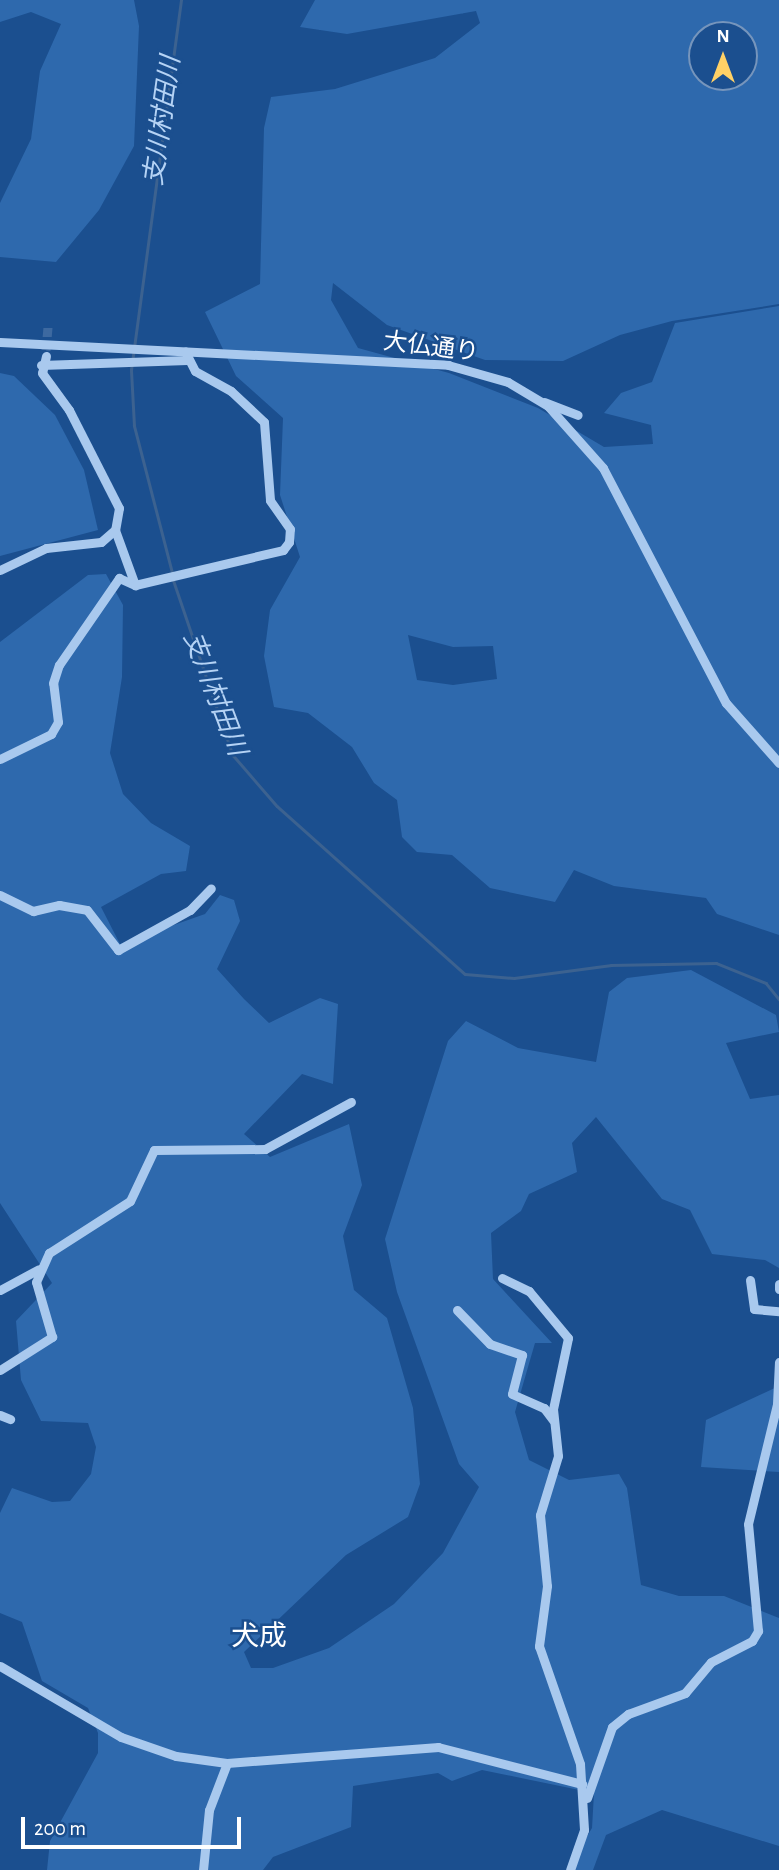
<!DOCTYPE html>
<html>
<head>
<meta charset="utf-8">
<style>
  body { margin:0 }
  #map { position:relative; width:779px; height:1870px; overflow:hidden; background:#1b4f8f; font-family:"Alegreya Sans","Noto Sans JP",sans-serif }
  div>[style] { position:absolute }
  .green>* { inset:0; background:#2e69ad }
  .stream>* { height:2.5px; margin:-1.25px; padding:0 1.25px; transform-origin:1.25px; border-radius:1.25px; background:#3c6290 }
  .minor-tunnel>* { height:9px; margin-top:-4.5px; transform-origin:0; background:repeating-linear-gradient(90deg,#3d69a0 0 9px,transparent 0 13.5px) }
  .minor>* { height:9px; margin:-4.5px; padding:0 4.5px; transform-origin:4.5px; border-radius:4.5px; background:#a9c9ee }
  span { translate:-50% -50%; white-space:nowrap; text-align:center; line-height:1.15; -webkit-text-stroke:5px #1b4f8f; paint-order:stroke }
  .street-label { font-size:24px; color:#fff }
  .water-label { font-size:26px; color:#b5d3f5; font-style:italic }
  .quarter-label { font-size:28px; color:#fff }
  .north { position:absolute; left:688px; top:21px; width:70px; height:70px; box-sizing:border-box; background:#1b4f8f; border:2px solid #7695bc; border-radius:50%; rotate:0deg; font-size:19px; font-weight:700; line-height:28px; text-align:center; color:#fff }
  .north::after { content:''; display:block; margin:auto; width:24px; height:32px; background:#ffd166; clip-path:polygon(50% 0,100% 100%,50% 72%,0 100%) }
  .scale { position:absolute; left:21px; top:1817px; width:220px; height:32px; box-sizing:border-box; border:4px solid #fff; border-top:0; padding-left:9px; font-size:21px; line-height:24px; white-space:nowrap; color:#fff; -webkit-text-stroke:5px #1b4f8f; paint-order:stroke }
</style>
</head>
<body>
<div id="map">
  <div class="green">
    <i style="clip-path:polygon(0 0,134px 0,139px 26px,134px 146px,99px 210px,56px 262px,0 257px,0 203px,31px 139px,40px 71px,61px 24px,31px 12px,0 22px)"></i>
    <i style="clip-path:polygon(evenodd,315px 0,779px 0,779px 304px,672px 321px,620px 335px,563px 361px,485px 360px,387px 325px,333px 283px,331px 300px,358px 348px,449px 373px,538px 408px,604px 447px,653px 444px,651px 425px,604px 413px,621px 393px,652px 382px,675px 323px,779px 306px,779px 935px,717px 914px,706px 898px,614px 886px,574px 870px,555px 902px,490px 888px,452px 855px,417px 852px,402px 837px,397px 800px,374px 783px,352px 747px,308px 713px,274px 707px,264px 656px,270px 610px,300px 557px,280px 495px,283px 418px,236px 376px,205px 312px,260px 284px,264px 128px,271px 97px,335px 89px,435px 58px,480px 23px,476px 11px,347px 34px,300px 27px,315px 0,702px 35px,744px 35px,744px 77px,702px 77px,702px 35px,315px 0,408px 635px,453px 647px,493px 646px,497px 679px,453px 685px,417px 680px,408px 635px)"></i>
    <i style="clip-path:polygon(0 373px,14px 376px,55px 415px,84px 470px,98px 530px,0 556px)"></i>
    <i style="clip-path:polygon(106px 574px,123px 605px,122px 677px,110px 753px,123px 794px,151px 823px,190px 846px,186px 871px,161px 874px,101px 907px,120px 944px,205px 914px,220px 895px,234px 900px,240px 921px,217px 969px,244px 999px,269px 1023px,320px 998px,338px 1004px,333px 1084px,302px 1074px,244px 1134px,270px 1157px,349px 1124px,362px 1185px,343px 1236px,354px 1290px,387px 1318px,413px 1408px,420px 1484px,408px 1517px,346px 1555px,244px 1652px,251px 1668px,273px 1668px,329px 1648px,394px 1604px,443px 1553px,479px 1487px,459px 1464px,397px 1292px,385px 1239px,448px 1041px,466px 1021px,518px 1048px,596px 1062px,609px 992px,627px 978px,691px 970px,776px 1015px,779px 1032px,726px 1043px,750px 1099px,779px 1095px,779px 1268px,765px 1260px,712px 1254px,690px 1210px,662px 1199px,596px 1117px,572px 1143px,577px 1172px,529px 1194px,521px 1211px,491px 1233px,493px 1279px,552px 1343px,535px 1343px,515px 1412px,529px 1460px,569px 1480px,619px 1474px,627px 1488px,641px 1585px,679px 1596px,724px 1596px,779px 1618px,779px 1846px,662px 1810px,606px 1835px,593px 1870px,567px 1870px,592px 1828px,594px 1793px,482px 1770px,452px 1781px,438px 1773px,353px 1786px,351px 1827px,273px 1857px,263px 1870px,47px 1870px,50px 1841px,98px 1753px,98px 1733px,88px 1708px,42px 1681px,22px 1622px,0 1613px,0 1513px,12px 1488px,52px 1502px,70px 1501px,91px 1474px,96px 1447px,88px 1423px,41px 1421px,21px 1380px,16px 1321px,52px 1283px,0 1203px,0 642px,88px 575px)"></i>
    <i style="clip-path:polygon(779px 1386px,779px 1472px,701px 1467px,706px 1420px)"></i>
  </div>
  <div class="stream">
    <i style="left:172px;top:573px;width:152px;rotate:-104.5deg"></i>
    <i style="left:134px;top:426px;width:56px;rotate:-93.1deg"></i>
    <i style="left:131px;top:370px;width:373px;rotate:-82.3deg"></i>
    <i style="left:173px;top:579px;width:186px;rotate:71.2deg"></i>
    <i style="left:233px;top:755px;width:67px;rotate:49.2deg"></i>
    <i style="left:277px;top:806px;width:252px;rotate:41.8deg"></i>
    <i style="left:465px;top:974px;width:49px;rotate:4.7deg"></i>
    <i style="left:514px;top:978px;width:98px;rotate:-7.6deg"></i>
    <i style="left:611px;top:965px;width:105px;rotate:-1.1deg"></i>
    <i style="left:716px;top:963px;width:54px;rotate:21.8deg"></i>
    <i style="left:766px;top:983px;width:21px;rotate:51deg"></i>
  </div>
  <div class="minor-tunnel">
    <i style="left:46px;top:350px;width:23px;rotate:-85deg"></i>
  </div>
  <div class="minor">
    <i style="left:0;top:342px;width:449px;rotate:2.9deg"></i>
    <i style="left:448px;top:365px;width:62px;rotate:15.8deg"></i>
    <i style="left:508px;top:382px;width:47px;rotate:31deg"></i>
    <i style="left:548px;top:406px;width:83px;rotate:48.4deg"></i>
    <i style="left:603px;top:468px;width:265px;rotate:62.4deg"></i>
    <i style="left:726px;top:703px;width:80px;rotate:48.5deg"></i>
    <i style="left:46px;top:356px;width:17px;rotate:103deg"></i>
    <i style="left:42px;top:373px;width:46px;rotate:53.9deg"></i>
    <i style="left:69px;top:410px;width:110px;rotate:63deg"></i>
    <i style="left:119px;top:508px;width:22px;rotate:100deg"></i>
    <i style="left:115px;top:530px;width:59px;rotate:70deg"></i>
    <i style="left:41px;top:365px;width:146px;rotate:-2deg"></i>
    <i style="left:544px;top:402px;width:36px;rotate:21deg"></i>
    <i style="left:0;top:570px;width:51px;rotate:-25.6deg"></i>
    <i style="left:46px;top:548px;width:55px;rotate:-6.2deg"></i>
    <i style="left:101px;top:542px;width:18px;rotate:-41deg"></i>
    <i style="left:0;top:759px;width:57px;rotate:-26.1deg"></i>
    <i style="left:51px;top:734px;width:14px;rotate:-60deg"></i>
    <i style="left:58px;top:722px;width:39px;rotate:-97deg"></i>
    <i style="left:53px;top:683px;width:19px;rotate:-72deg"></i>
    <i style="left:59px;top:665px;width:106px;rotate:-55.4deg"></i>
    <i style="left:119px;top:578px;width:17px;rotate:24deg"></i>
    <i style="left:135px;top:585px;width:152px;rotate:-13.3deg"></i>
    <i style="left:283px;top:550px;width:10px;rotate:-53deg"></i>
    <i style="left:289px;top:542px;width:13px;rotate:-86deg"></i>
    <i style="left:290px;top:529px;width:35px;rotate:-125deg"></i>
    <i style="left:270px;top:500px;width:78px;rotate:-94.4deg"></i>
    <i style="left:264px;top:422px;width:45px;rotate:-136.8deg"></i>
    <i style="left:231px;top:391px;width:41px;rotate:-150.9deg"></i>
    <i style="left:195px;top:371px;width:22px;rotate:-117deg"></i>
    <i style="left:0;top:895px;width:37px;rotate:26deg"></i>
    <i style="left:33px;top:911px;width:27px;rotate:-13deg"></i>
    <i style="left:59px;top:905px;width:28px;rotate:10deg"></i>
    <i style="left:87px;top:910px;width:51px;rotate:52.2deg"></i>
    <i style="left:118px;top:950px;width:82px;rotate:-29.1deg"></i>
    <i style="left:190px;top:910px;width:30px;rotate:-46deg"></i>
    <i style="left:502px;top:1278px;width:30px;rotate:26deg"></i>
    <i style="left:529px;top:1291px;width:61px;rotate:50.3deg"></i>
    <i style="left:568px;top:1338px;width:73px;rotate:101.9deg"></i>
    <i style="left:553px;top:1409px;width:47px;rotate:83.9deg"></i>
    <i style="left:558px;top:1456px;width:62px;rotate:107deg"></i>
    <i style="left:540px;top:1515px;width:71px;rotate:84.4deg"></i>
    <i style="left:547px;top:1586px;width:61px;rotate:97.6deg"></i>
    <i style="left:539px;top:1646px;width:125px;rotate:70.8deg"></i>
    <i style="left:580px;top:1764px;width:66px;rotate:86.5deg"></i>
    <i style="left:584px;top:1830px;width:42px;rotate:109.3deg"></i>
    <i style="left:750px;top:1280px;width:29px;rotate:82deg"></i>
    <i style="left:754px;top:1309px;width:25px;rotate:5deg"></i>
    <i style="left:779px;top:1284px;width:5px;rotate:90deg"></i>
    <i style="left:0;top:1290px;width:44px;rotate:-28.3deg"></i>
    <i style="left:457px;top:1310px;width:47px;rotate:45.9deg"></i>
    <i style="left:490px;top:1344px;width:34px;rotate:19deg"></i>
    <i style="left:522px;top:1355px;width:40px;rotate:104.4deg"></i>
    <i style="left:512px;top:1394px;width:35px;rotate:24deg"></i>
    <i style="left:544px;top:1408px;width:15px;rotate:53deg"></i>
    <i style="left:0;top:1370px;width:62px;rotate:-32.4deg"></i>
    <i style="left:52px;top:1337px;width:57px;rotate:-106.2deg"></i>
    <i style="left:36px;top:1282px;width:32px;rotate:-66deg"></i>
    <i style="left:49px;top:1253px;width:96px;rotate:-32.7deg"></i>
    <i style="left:130px;top:1201px;width:56px;rotate:-64.8deg"></i>
    <i style="left:154px;top:1150px;width:111px;rotate:-0.5deg"></i>
    <i style="left:265px;top:1149px;width:98px;rotate:-28.7deg"></i>
    <i style="left:0;top:1415px;width:11px;rotate:22deg"></i>
    <i style="left:0;top:1666px;width:140px;rotate:30.4deg"></i>
    <i style="left:121px;top:1737px;width:58px;rotate:19.1deg"></i>
    <i style="left:176px;top:1756px;width:51px;rotate:7.8deg"></i>
    <i style="left:227px;top:1763px;width:212px;rotate:-4.3deg"></i>
    <i style="left:438px;top:1747px;width:149px;rotate:14.4deg"></i>
    <i style="left:587px;top:1798px;width:75px;rotate:-70.6deg"></i>
    <i style="left:612px;top:1727px;width:21px;rotate:-39deg"></i>
    <i style="left:628px;top:1714px;width:61px;rotate:-20.2deg"></i>
    <i style="left:685px;top:1693px;width:40px;rotate:-50deg"></i>
    <i style="left:711px;top:1662px;width:46px;rotate:-27.1deg"></i>
    <i style="left:752px;top:1641px;width:12px;rotate:-59deg"></i>
    <i style="left:758px;top:1631px;width:107px;rotate:-95.3deg"></i>
    <i style="left:748px;top:1524px;width:123px;rotate:-76.4deg"></i>
    <i style="left:777px;top:1404px;width:42px;rotate:-87.3deg"></i>
    <i style="left:203px;top:1870px;width:60px;rotate:-84.3deg"></i>
    <i style="left:209px;top:1810px;width:50px;rotate:-69deg"></i>
  </div>
  <div class="street-label">
    <span style="left:431px;top:348px;rotate:7deg">大仏通り</span>
  </div>
  <div class="water-label">
    <span style="left:163px;top:121px;rotate:-82deg">支川村田川</span>
    <span style="left:214px;top:694px;rotate:69deg">支川村田川</span>
  </div>
  <div class="quarter-label">
    <span style="left:259px;top:1637px">犬成</span>
  </div>
  <div class="north">N</div>
  <div class="scale">200 m</div>
</div>
</body>
</html>
